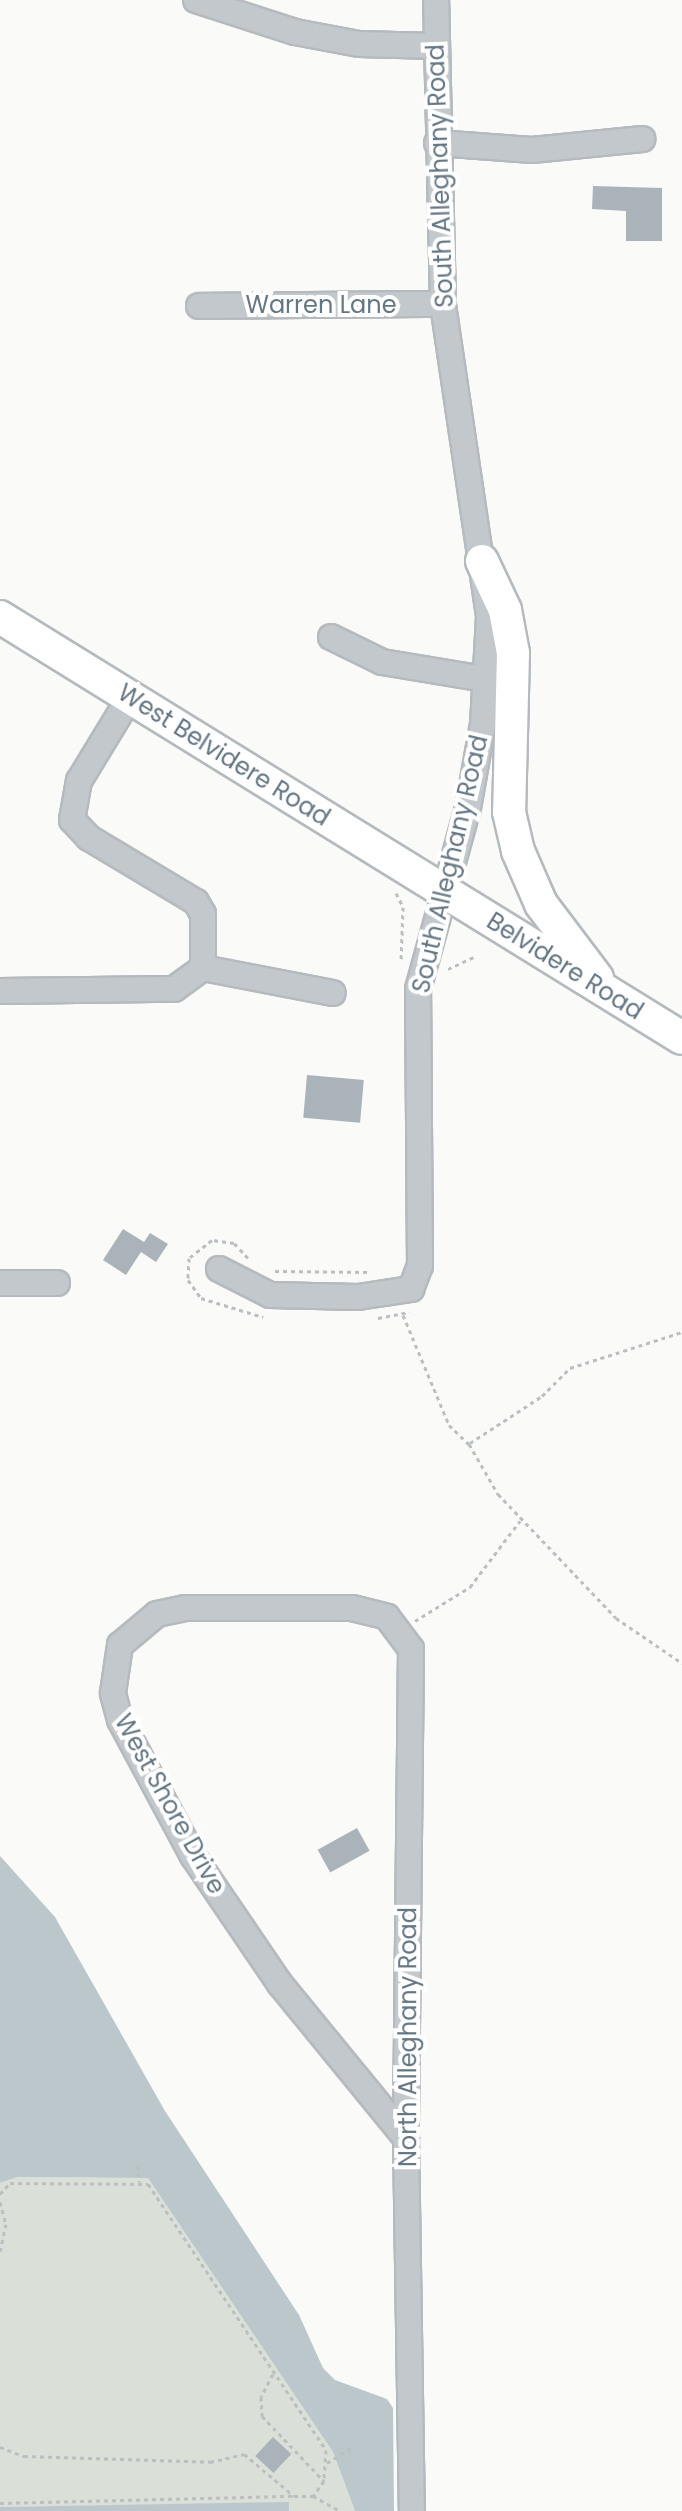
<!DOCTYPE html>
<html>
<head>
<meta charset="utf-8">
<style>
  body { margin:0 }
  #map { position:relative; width:682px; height:2511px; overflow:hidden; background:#fafaf8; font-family:Poppins,sans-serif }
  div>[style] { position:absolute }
  .green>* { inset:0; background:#dadfd7 }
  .water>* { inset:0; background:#bbc7cb }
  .building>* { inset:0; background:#aab3b9; transform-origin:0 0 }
  .path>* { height:3px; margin-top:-1.5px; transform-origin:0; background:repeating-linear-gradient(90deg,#bbbfc2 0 4px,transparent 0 8px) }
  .roads { filter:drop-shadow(2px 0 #b5babe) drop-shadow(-2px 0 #b5babe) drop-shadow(0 2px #b5babe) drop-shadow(0 -2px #b5babe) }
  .minor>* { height:24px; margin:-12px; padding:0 12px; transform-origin:12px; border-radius:12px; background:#c3c8cc }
  .major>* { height:32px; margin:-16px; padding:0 16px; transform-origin:16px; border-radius:16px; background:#fff }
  span { translate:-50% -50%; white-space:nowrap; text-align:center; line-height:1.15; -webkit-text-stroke:8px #fff; paint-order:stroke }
  .street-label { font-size:24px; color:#657683 }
</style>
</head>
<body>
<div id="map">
  <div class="green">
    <i style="clip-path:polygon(16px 2177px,148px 2178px,333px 2452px,355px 2511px,289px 2511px,288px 2503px,0 2507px,0 2183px)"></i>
  </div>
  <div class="water">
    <i style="clip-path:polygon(0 1856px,55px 1917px,165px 2111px,299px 2315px,323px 2368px,335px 2380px,387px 2399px,393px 2408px,394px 2511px,355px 2511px,333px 2452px,148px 2178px,17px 2177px,0 2183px)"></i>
    <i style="clip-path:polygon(289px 2502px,289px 2511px,0 2511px,0 2507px)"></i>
  </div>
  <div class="building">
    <i style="clip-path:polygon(593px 186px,662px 188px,662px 241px,626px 241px,626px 211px,592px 209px)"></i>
    <i style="left:307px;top:1075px;width:57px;height:43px;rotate:5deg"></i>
    <i style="clip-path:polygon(123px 1229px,144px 1242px,150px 1233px,168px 1244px,156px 1262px,141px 1252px,126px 1275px,103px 1260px)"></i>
    <i style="left:357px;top:1828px;width:26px;height:45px;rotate:61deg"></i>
    <i style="left:273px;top:2437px;width:25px;height:26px;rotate:43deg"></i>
  </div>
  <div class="path">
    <i style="left:396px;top:893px;width:16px;rotate:63deg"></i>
    <i style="left:403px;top:907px;width:54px;rotate:92.1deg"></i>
    <i style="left:448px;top:969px;width:31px;rotate:-25deg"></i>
    <i style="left:248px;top:1258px;width:21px;rotate:-133deg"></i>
    <i style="left:234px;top:1243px;width:22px;rotate:-172deg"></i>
    <i style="left:212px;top:1240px;width:29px;rotate:142deg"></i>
    <i style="left:189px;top:1258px;width:22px;rotate:93deg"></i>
    <i style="left:188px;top:1280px;width:22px;rotate:54deg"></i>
    <i style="left:201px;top:1298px;width:65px;rotate:17deg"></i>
    <i style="left:275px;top:1271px;width:96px;rotate:0.6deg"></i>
    <i style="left:403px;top:1315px;width:119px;rotate:67.3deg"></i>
    <i style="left:449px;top:1425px;width:28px;rotate:44deg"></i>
    <i style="left:469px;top:1444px;width:58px;rotate:59.9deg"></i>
    <i style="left:498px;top:1494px;width:171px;rotate:46.4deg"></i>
    <i style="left:616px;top:1618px;width:80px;rotate:34.3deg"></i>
    <i style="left:378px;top:1318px;width:32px;rotate:-11deg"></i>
    <i style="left:470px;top:1443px;width:86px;rotate:-33.1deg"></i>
    <i style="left:542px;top:1396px;width:40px;rotate:-45deg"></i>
    <i style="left:570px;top:1368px;width:118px;rotate:-17.8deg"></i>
    <i style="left:415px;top:1621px;width:65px;rotate:-31.7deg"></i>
    <i style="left:470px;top:1587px;width:83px;rotate:-52.9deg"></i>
    <i style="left:138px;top:2165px;width:17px;rotate:87deg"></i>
    <i style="left:0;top:2194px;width:15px;rotate:-48deg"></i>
    <i style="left:10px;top:2183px;width:138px;rotate:0.4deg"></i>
    <i style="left:148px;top:2184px;width:320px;rotate:56.2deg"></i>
    <i style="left:326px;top:2450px;width:31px;rotate:94deg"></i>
    <i style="left:324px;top:2481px;width:19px;rotate:126deg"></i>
    <i style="left:0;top:2202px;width:23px;rotate:75deg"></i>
    <i style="left:6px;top:2224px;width:30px;rotate:102deg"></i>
    <i style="left:273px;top:2374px;width:26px;rotate:118deg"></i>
    <i style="left:261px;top:2397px;width:19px;rotate:87deg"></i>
    <i style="left:262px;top:2416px;width:90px;rotate:46.4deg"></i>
    <i style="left:0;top:2447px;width:26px;rotate:21deg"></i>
    <i style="left:24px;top:2456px;width:186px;rotate:1.8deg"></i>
    <i style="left:210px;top:2462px;width:35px;rotate:-13deg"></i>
    <i style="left:244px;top:2454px;width:65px;rotate:40deg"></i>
    <i style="left:294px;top:2496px;width:19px"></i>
    <i style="left:313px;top:2496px;width:31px;rotate:29deg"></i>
    <i style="left:327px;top:2463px;width:31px;rotate:-32deg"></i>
    <i style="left:0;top:2503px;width:294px;rotate:-1.4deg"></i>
  </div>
  <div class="roads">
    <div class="minor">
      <i style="left:196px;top:0;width:104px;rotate:17.9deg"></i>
      <i style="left:295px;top:32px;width:65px;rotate:10.6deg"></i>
      <i style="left:359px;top:44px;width:76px;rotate:1.5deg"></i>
      <i style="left:437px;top:143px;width:95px;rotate:4.2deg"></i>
      <i style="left:532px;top:150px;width:111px;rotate:-5.7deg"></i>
      <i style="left:199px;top:306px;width:244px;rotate:-0.5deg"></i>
      <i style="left:331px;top:637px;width:57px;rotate:26.1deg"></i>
      <i style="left:382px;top:662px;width:104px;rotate:9.4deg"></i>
      <i style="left:203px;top:968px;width:132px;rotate:10.9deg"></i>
      <i style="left:0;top:991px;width:174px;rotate:-0.7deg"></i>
      <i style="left:174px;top:989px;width:36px;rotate:-36deg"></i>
      <i style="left:203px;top:968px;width:54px;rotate:-90deg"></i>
      <i style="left:203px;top:914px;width:14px;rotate:-120deg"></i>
      <i style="left:196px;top:902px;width:125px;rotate:-149.1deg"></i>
      <i style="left:89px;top:838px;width:25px;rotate:-133deg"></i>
      <i style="left:72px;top:820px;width:40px;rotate:-80deg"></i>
      <i style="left:79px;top:781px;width:98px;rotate:-58.7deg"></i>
      <i style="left:219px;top:1269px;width:57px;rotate:27deg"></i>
      <i style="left:270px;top:1295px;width:88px;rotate:1.3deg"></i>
      <i style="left:358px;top:1297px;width:54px;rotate:-8.6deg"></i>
      <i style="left:411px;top:1289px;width:25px;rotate:-69deg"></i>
      <i style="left:420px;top:1266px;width:277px;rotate:-90.4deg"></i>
      <i style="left:418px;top:989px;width:188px;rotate:-74.6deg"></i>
      <i style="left:468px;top:808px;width:85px;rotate:-79.9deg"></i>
      <i style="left:483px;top:724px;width:108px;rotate:-86.8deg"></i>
      <i style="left:489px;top:616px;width:315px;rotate:-98.4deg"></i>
      <i style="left:443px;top:304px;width:304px;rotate:-91.3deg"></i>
      <i style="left:0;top:1283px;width:57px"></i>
      <i style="left:406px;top:2138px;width:199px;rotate:-129.3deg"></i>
      <i style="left:280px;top:1984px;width:155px;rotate:-124.2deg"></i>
      <i style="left:193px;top:1856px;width:154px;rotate:-118.2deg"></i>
      <i style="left:120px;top:1720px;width:28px;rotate:-105deg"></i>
      <i style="left:113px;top:1693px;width:49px;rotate:-81.7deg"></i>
      <i style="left:120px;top:1645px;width:48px;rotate:-40deg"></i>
      <i style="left:157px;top:1614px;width:29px;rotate:-12deg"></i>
      <i style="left:185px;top:1608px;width:167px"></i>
      <i style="left:352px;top:1608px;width:36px;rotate:14deg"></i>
      <i style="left:387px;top:1617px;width:40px;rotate:53deg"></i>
      <i style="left:411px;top:1649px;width:489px;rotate:90.6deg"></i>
      <i style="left:406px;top:2138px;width:373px;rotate:89.1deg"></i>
    </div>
    <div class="major">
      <i style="left:482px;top:561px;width:54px;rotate:64.9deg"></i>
      <i style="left:505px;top:610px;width:44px;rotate:79.5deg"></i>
      <i style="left:513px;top:653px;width:159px;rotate:91.4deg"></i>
      <i style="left:509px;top:812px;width:40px;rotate:77deg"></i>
      <i style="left:518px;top:851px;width:58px;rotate:66.5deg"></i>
      <i style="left:541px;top:904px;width:93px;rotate:52.9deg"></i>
      <i style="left:0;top:617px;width:801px;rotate:31.69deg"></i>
    </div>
  </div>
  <div class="street-label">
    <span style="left:440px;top:176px;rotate:-92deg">South Alleghany Road</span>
    <span style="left:321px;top:305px">Warren Lane</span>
    <span style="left:224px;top:755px;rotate:32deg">West Belvidere Road</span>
    <span style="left:450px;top:864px;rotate:-77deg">South Alleghany Road</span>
    <span style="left:565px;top:966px;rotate:32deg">Belvidere Road</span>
    <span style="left:170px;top:1804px;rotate:61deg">West Shore Drive</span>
    <span style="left:408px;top:2037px;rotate:-90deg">North Alleghany Road</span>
  </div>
</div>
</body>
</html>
